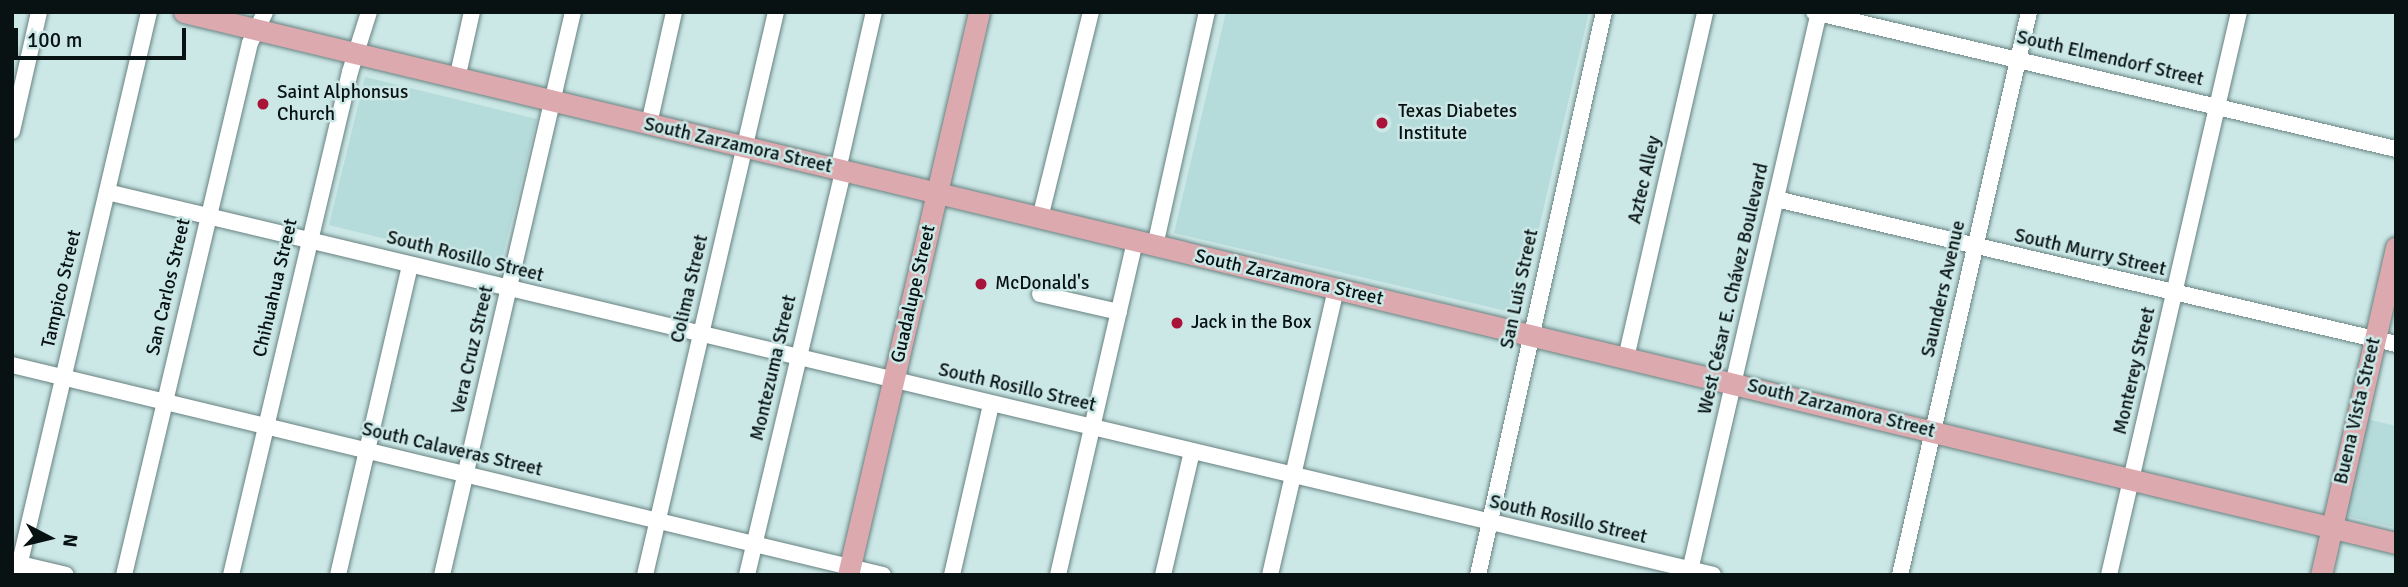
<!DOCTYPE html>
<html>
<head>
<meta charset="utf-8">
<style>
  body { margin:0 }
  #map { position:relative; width:2408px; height:587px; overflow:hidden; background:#cbe8e7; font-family:Signika,sans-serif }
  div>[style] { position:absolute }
  .built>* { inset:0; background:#b5dbda }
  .roads { filter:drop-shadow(0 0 2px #688281) drop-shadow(0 0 2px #688281) }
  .minor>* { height:16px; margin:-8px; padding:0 8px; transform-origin:8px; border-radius:8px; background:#fff }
  .major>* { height:21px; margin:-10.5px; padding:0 10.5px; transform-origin:10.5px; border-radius:10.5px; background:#dcaaae }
  .dots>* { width:19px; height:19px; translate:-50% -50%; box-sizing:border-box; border:4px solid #cbe8e7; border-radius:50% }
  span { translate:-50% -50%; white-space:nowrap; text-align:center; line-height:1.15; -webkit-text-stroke:5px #cbe8e7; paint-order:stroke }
  .street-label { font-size:19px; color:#081212 }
  .poi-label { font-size:19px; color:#081212 }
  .left { translate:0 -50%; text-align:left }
  .frame { position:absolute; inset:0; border:14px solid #081212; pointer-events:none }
  .north { position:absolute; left:14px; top:503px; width:70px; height:70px; -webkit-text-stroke:5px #cbe8e7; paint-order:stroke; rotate:97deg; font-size:19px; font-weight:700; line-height:28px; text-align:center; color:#081212 }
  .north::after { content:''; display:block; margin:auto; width:24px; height:32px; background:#081212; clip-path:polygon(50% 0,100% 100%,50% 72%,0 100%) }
  .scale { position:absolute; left:14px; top:28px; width:172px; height:32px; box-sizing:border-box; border:4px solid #081212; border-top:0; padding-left:9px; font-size:21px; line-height:24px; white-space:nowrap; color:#081212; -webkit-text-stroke:5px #cbe8e7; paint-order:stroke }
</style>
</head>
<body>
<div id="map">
  <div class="built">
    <i style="clip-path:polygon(1226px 12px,1589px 12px,1519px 314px,1174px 233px)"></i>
    <i style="clip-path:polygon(365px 77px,537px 119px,500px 267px,329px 225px)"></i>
    <i style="clip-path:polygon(2366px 419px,2396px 426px,2396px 528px,2342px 515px)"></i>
  </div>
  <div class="roads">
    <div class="minor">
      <i style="left:1814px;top:12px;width:598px;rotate:13.25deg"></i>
      <i style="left:457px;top:79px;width:69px;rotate:-77.4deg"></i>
      <i style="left:649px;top:124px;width:115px;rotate:-77.4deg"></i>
      <i style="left:12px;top:131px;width:122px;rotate:-77.2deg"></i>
      <i style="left:838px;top:170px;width:162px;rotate:-77.2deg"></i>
      <i style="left:107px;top:192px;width:1651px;rotate:13.41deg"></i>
      <i style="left:1776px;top:199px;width:637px;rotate:13.16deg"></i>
      <i style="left:1040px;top:218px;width:212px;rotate:-76.1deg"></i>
      <i style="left:1155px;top:246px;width:240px;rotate:-77.5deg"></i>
      <i style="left:1040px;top:294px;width:81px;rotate:12.8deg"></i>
      <i style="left:1626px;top:358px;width:355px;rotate:-77.1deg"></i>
      <i style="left:12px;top:365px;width:896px;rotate:13.56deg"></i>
      <i style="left:20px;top:564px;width:47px;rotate:13.4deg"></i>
      <i style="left:17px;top:575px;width:578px;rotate:-76.8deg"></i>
      <i style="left:124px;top:575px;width:547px;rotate:-76.68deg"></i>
      <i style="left:250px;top:43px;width:34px;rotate:-64deg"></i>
      <i style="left:231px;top:575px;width:517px;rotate:-76.69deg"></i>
      <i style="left:350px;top:72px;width:63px;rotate:-72.4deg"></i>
      <i style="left:338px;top:575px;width:318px;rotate:-76.9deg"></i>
      <i style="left:442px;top:575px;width:578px;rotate:-76.9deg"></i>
      <i style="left:645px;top:575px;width:578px;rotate:-76.9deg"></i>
      <i style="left:747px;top:575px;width:415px;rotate:-76.6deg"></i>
      <i style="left:952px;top:575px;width:174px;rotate:-77.1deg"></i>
      <i style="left:1058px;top:575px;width:343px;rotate:-77deg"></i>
      <i style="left:1163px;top:575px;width:127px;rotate:-76.8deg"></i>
      <i style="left:1270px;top:575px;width:293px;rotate:-77deg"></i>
      <i style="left:1478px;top:575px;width:577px;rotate:-77.39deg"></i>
      <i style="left:1689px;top:575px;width:578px;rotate:-77deg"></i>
      <i style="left:1900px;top:575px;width:578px;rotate:-77.09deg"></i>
      <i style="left:2109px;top:575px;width:578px;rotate:-77deg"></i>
    </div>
    <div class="major">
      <i style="left:184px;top:12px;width:2275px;rotate:13.5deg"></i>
      <i style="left:848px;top:575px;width:578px;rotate:-76.9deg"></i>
      <i style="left:2321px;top:575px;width:336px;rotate:-77.1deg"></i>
    </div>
  </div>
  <div class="dots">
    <i style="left:263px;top:104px;background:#a91239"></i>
    <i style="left:1382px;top:123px;background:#a91239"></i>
    <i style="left:981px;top:284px;background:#a91239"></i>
    <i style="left:1177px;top:323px;background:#a91239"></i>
  </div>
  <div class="street-label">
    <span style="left:2110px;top:59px;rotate:13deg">South Elmendorf Street</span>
    <span style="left:738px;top:146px;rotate:13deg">South Zarzamora Street</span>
    <span style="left:1645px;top:180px;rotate:-77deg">Aztec Alley</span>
    <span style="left:2090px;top:253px;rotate:13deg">South Murry Street</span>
    <span style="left:465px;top:257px;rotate:14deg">South Rosillo Street</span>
    <span style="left:1289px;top:278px;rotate:13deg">South Zarzamora Street</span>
    <span style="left:169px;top:287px;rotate:-77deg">San Carlos Street</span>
    <span style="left:276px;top:288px;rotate:-77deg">Chihuahua Street</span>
    <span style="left:62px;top:289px;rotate:-77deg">Tampico Street</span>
    <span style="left:690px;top:289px;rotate:-77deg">Colima Street</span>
    <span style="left:1520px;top:289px;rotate:-78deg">San Luis Street</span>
    <span style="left:1734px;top:289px;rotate:-77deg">West César E. Chávez Boulevard</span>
    <span style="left:1944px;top:289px;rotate:-77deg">Saunders Avenue</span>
    <span style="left:914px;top:294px;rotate:-77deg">Guadalupe Street</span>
    <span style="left:473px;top:350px;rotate:-77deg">Vera Cruz Street</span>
    <span style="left:774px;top:368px;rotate:-77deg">Montezuma Street</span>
    <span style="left:2135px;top:371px;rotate:-77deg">Monterey Street</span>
    <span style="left:1017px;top:388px;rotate:13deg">South Rosillo Street</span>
    <span style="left:1841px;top:409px;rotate:14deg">South Zarzamora Street</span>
    <span style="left:2358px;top:411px;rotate:-77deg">Buena Vista Street</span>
    <span style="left:452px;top:450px;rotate:13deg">South Calaveras Street</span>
    <span style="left:1568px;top:520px;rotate:13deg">South Rosillo Street</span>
  </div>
  <div class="poi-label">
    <span class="left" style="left:277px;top:104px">Saint Alphonsus<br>Church</span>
    <span class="left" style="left:1398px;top:123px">Texas Diabetes<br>Institute</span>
    <span class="left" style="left:995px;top:284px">McDonald's</span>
    <span class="left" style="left:1191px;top:323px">Jack in the Box</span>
  </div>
  <div class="frame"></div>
  <div class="north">N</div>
  <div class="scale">100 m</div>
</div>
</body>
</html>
